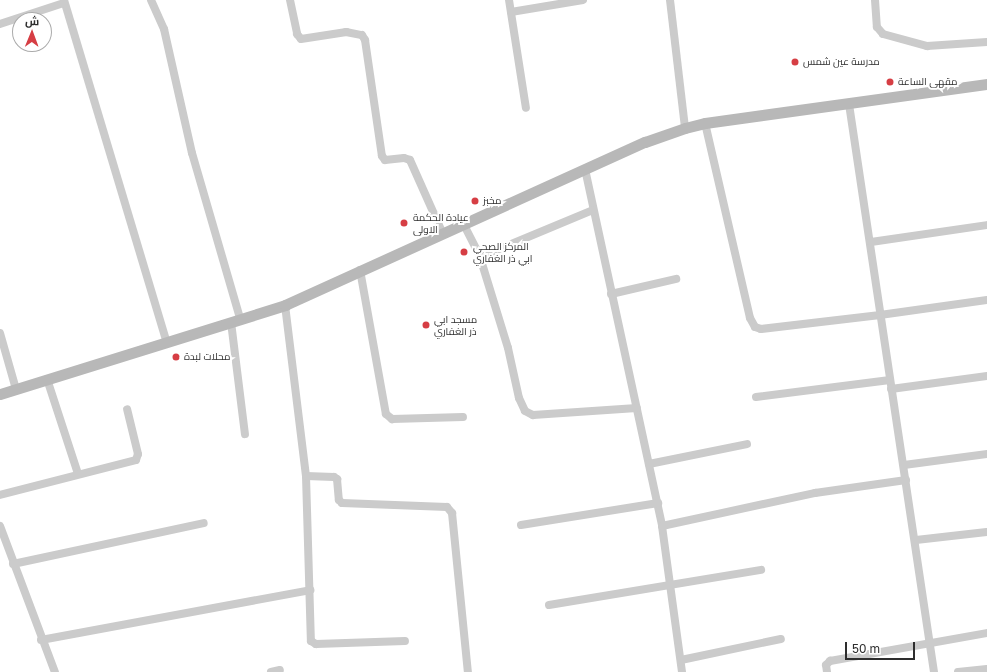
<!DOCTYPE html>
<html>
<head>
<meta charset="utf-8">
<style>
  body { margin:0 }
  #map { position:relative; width:987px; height:672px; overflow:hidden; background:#fff; font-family:"Golos Text",Cairo,sans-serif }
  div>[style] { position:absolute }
  .street>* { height:8px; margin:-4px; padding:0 4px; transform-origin:4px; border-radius:4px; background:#cbcbcb }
  .secondary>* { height:11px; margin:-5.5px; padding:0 5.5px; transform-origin:5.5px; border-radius:5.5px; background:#b8b8b8 }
  .dots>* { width:11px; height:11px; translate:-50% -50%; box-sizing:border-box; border:2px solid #fff; border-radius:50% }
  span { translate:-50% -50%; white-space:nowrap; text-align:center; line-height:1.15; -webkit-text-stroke:4px #fff; paint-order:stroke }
  .poi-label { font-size:10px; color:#2e2e2e }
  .left { translate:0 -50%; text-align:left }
  .north { position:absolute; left:12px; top:12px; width:40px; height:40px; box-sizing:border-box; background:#fff; border:1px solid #ababab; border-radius:50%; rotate:1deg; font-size:11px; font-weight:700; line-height:16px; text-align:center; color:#2e2e2e }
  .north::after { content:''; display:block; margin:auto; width:14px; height:18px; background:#d63e44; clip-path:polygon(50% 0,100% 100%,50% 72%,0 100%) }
  .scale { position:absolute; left:845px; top:642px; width:70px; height:18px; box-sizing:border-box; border:2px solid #2e2e2e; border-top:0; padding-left:5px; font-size:12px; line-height:14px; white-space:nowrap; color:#2e2e2e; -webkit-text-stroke:3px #fff; paint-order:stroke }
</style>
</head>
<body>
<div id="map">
  <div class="street">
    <i style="left:64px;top:0;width:358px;rotate:73.3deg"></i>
    <i style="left:151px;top:0;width:32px;rotate:66deg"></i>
    <i style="left:164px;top:29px;width:127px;rotate:77.3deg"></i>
    <i style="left:192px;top:153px;width:172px;rotate:73.8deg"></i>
    <i style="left:290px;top:0;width:35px;rotate:78deg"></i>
    <i style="left:297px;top:34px;width:6px;rotate:51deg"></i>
    <i style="left:301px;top:39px;width:46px;rotate:-8.8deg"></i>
    <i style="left:346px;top:32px;width:16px;rotate:11deg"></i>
    <i style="left:362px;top:35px;width:6px;rotate:59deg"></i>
    <i style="left:365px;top:40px;width:117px;rotate:81.7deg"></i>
    <i style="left:382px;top:156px;width:5px;rotate:53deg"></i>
    <i style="left:385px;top:160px;width:19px;rotate:-6deg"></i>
    <i style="left:404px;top:158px;width:6px;rotate:18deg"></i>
    <i style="left:410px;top:160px;width:79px;rotate:66deg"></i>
    <i style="left:509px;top:0;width:109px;rotate:81.1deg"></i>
    <i style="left:670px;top:0;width:129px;rotate:83.3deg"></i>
    <i style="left:875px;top:0;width:27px;rotate:86deg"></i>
    <i style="left:877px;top:27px;width:9px;rotate:49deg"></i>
    <i style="left:883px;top:34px;width:46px;rotate:15.3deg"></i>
    <i style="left:927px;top:46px;width:60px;rotate:-3.8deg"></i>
    <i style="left:511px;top:12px;width:73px;rotate:-9.5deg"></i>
    <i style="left:0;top:24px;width:67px;rotate:-18.2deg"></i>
    <i style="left:849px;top:104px;width:574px;rotate:81.49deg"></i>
    <i style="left:705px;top:123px;width:200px;rotate:77deg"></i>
    <i style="left:750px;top:318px;width:10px;rotate:61deg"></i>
    <i style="left:755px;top:327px;width:6px;rotate:18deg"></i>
    <i style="left:761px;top:329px;width:120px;rotate:-6.7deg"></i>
    <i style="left:880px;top:315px;width:108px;rotate:-8deg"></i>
    <i style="left:585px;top:169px;width:365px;rotate:77.8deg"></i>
    <i style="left:662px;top:526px;width:147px;rotate:82.2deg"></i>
    <i style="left:463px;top:223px;width:38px;rotate:63deg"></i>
    <i style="left:480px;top:257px;width:95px;rotate:72.9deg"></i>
    <i style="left:508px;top:348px;width:51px;rotate:77.6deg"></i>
    <i style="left:519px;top:398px;width:14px;rotate:65deg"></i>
    <i style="left:525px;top:411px;width:9px;rotate:27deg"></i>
    <i style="left:533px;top:415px;width:104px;rotate:-3.9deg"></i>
    <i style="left:871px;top:242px;width:117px;rotate:-8.3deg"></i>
    <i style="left:480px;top:257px;width:122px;rotate:-22.6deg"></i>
    <i style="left:360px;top:270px;width:146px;rotate:79.8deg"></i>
    <i style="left:386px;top:414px;width:8px;rotate:40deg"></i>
    <i style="left:392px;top:419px;width:71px;rotate:-1.6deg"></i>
    <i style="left:611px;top:294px;width:67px;rotate:-13deg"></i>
    <i style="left:285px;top:305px;width:172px;rotate:83deg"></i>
    <i style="left:306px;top:476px;width:165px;rotate:88.3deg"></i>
    <i style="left:311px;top:641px;width:6px;rotate:31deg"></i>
    <i style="left:316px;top:644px;width:89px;rotate:-1.9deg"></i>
    <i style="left:231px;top:322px;width:113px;rotate:82.9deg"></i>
    <i style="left:0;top:333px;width:58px;rotate:74.1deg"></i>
    <i style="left:47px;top:379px;width:100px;rotate:71.9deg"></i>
    <i style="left:891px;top:389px;width:97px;rotate:-7.7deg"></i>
    <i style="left:756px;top:397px;width:135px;rotate:-7.2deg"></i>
    <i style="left:649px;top:464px;width:100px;rotate:-11.5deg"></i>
    <i style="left:904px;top:465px;width:84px;rotate:-7.5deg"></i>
    <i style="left:306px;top:476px;width:28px;rotate:2deg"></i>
    <i style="left:334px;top:477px;width:4px;rotate:34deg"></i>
    <i style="left:337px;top:479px;width:21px;rotate:85deg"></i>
    <i style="left:339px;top:500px;width:4px;rotate:45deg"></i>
    <i style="left:342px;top:503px;width:105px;rotate:2.2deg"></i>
    <i style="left:447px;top:507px;width:8px;rotate:50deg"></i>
    <i style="left:452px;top:513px;width:160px;rotate:84.3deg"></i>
    <i style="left:0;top:495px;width:140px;rotate:-14.4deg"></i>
    <i style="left:136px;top:460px;width:6px;rotate:-72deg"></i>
    <i style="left:138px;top:454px;width:46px;rotate:-103.7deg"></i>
    <i style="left:521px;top:525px;width:139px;rotate:-9.1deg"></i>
    <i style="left:0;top:526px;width:156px;rotate:69.4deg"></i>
    <i style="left:662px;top:526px;width:157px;rotate:-12.2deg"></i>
    <i style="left:815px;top:493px;width:92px;rotate:-8.1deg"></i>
    <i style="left:916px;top:540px;width:71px;rotate:-6.4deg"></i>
    <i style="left:13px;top:564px;width:195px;rotate:-12.1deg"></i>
    <i style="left:549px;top:605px;width:215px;rotate:-9.4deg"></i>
    <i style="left:41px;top:640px;width:274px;rotate:-10.5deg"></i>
    <i style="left:681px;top:660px;width:102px;rotate:-11.9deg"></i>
    <i style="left:271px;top:672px;width:9px;rotate:-13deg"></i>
    <i style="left:827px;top:672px;width:7px;rotate:-98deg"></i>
    <i style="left:826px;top:665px;width:6px;rotate:-45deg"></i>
    <i style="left:830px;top:661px;width:159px;rotate:-10.1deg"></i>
    <i style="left:958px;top:672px;width:29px;rotate:-6deg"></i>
  </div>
  <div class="secondary">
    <i style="left:0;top:394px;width:299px;rotate:-17.3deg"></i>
    <i style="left:285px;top:305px;width:395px;rotate:-24.4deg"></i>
    <i style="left:645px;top:142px;width:42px;rotate:-19.3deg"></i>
    <i style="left:685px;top:128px;width:21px;rotate:-14deg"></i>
    <i style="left:705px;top:123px;width:285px;rotate:-7.9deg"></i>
  </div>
  <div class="dots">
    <i style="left:795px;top:62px;background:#d63e44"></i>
    <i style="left:890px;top:82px;background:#d63e44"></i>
    <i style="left:475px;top:201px;background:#d63e44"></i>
    <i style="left:404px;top:223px;background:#d63e44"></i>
    <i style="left:464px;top:252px;background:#d63e44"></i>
    <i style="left:426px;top:325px;background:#d63e44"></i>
    <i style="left:176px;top:357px;background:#d63e44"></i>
  </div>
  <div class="poi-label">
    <span class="left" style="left:803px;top:62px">مدرسة عين شمس</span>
    <span class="left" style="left:898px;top:82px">مقهى الساعة</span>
    <span class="left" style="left:483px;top:201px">مخبز</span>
    <span class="left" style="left:413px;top:223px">عيادة الحكمة<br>الاولى</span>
    <span class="left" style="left:473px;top:252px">المركز الصحي<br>ابي ذر الغفاري</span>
    <span class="left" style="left:434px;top:325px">مسجد ابي<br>ذر الغفاري</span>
    <span class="left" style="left:184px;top:357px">محلات لبدة</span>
  </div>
  <div class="north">ش</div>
  <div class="scale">50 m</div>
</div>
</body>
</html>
